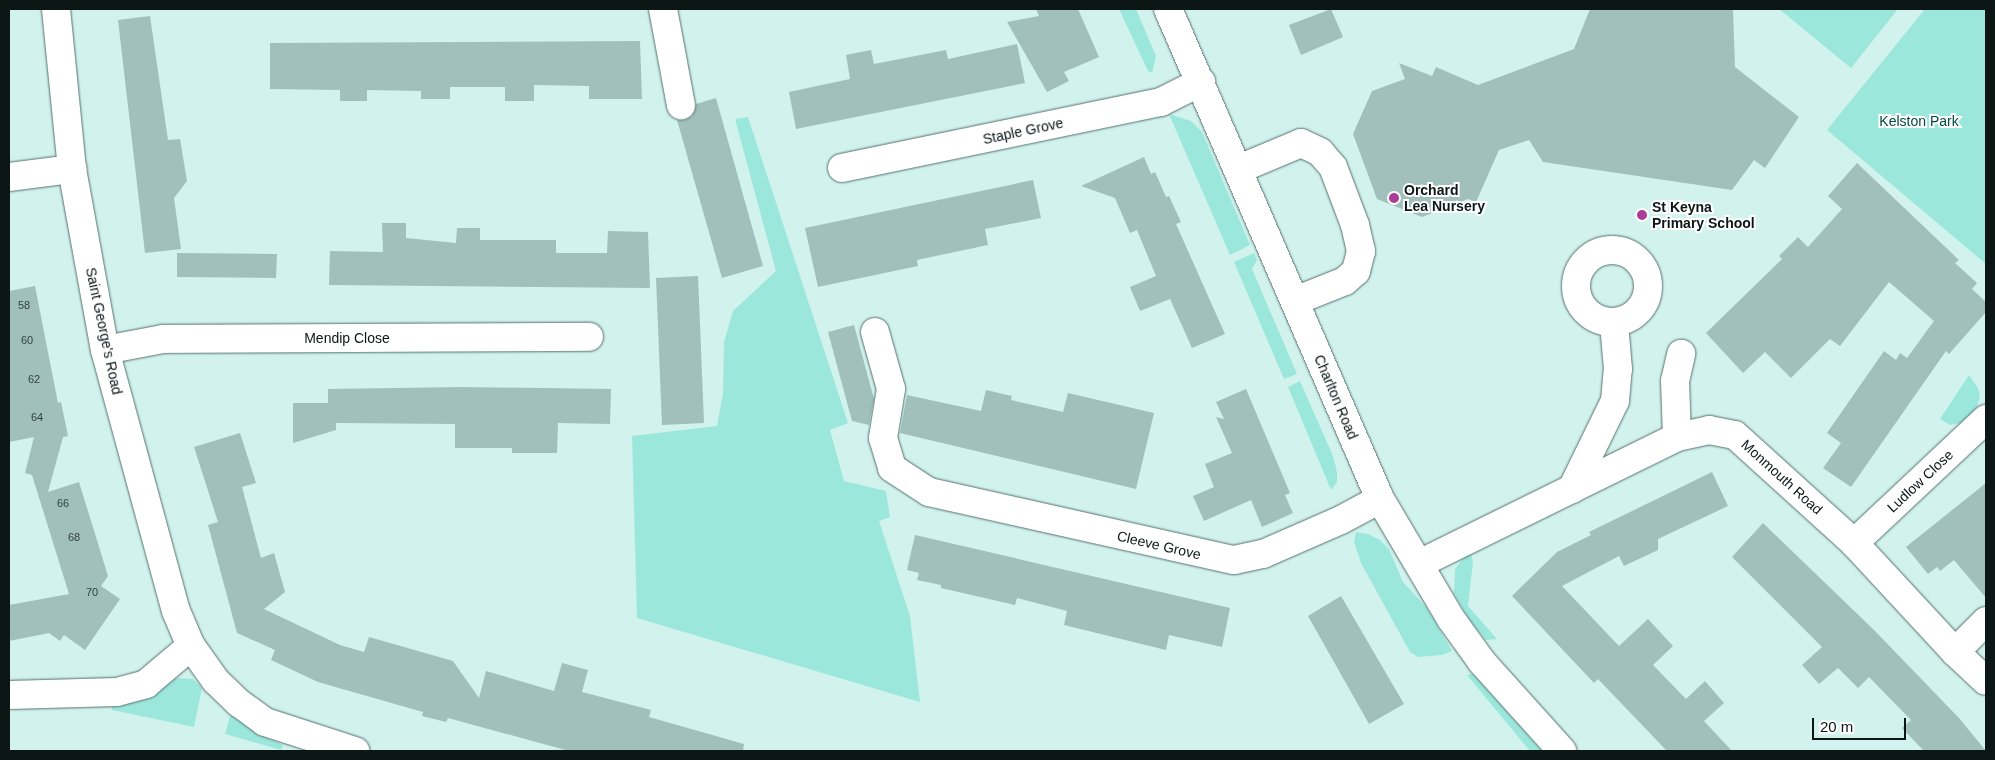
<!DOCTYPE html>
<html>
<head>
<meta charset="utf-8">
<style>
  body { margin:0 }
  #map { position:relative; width:1995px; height:760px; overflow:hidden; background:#d2f2ed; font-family:Helvetica,sans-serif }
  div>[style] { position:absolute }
  .green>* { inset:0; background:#9ce7dc }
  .building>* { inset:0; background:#a1c0bb }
  .roads { filter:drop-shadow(0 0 1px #55716d) drop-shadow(0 0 1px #55716d) }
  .minor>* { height:28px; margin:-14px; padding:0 14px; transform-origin:14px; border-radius:14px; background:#fff }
  .minor>.ring { margin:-14px; padding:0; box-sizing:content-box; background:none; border:28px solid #fff; border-radius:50% }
  .dots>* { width:14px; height:14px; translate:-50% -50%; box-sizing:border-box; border:2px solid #fff; border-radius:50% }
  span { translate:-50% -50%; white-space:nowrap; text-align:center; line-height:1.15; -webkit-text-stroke:4px #fff; paint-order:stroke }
  .number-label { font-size:11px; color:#30403e }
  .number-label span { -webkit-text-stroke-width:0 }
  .park-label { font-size:14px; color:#004943 }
  .street-label { font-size:14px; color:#0b1615 }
  .poi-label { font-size:14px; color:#0b1615; font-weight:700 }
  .left { translate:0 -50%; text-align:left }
  .frame { position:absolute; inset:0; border:10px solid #0b1615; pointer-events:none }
  .scale { position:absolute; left:1812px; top:718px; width:94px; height:22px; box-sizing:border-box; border:2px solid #0b1615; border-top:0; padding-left:6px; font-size:15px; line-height:18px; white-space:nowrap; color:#0b1615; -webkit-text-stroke:4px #fff; paint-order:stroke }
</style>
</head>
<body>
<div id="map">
  <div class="green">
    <i style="clip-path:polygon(1119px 9px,1136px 9px,1156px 56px,1152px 73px,1148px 71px)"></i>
    <i style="clip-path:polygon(1779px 9px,1898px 9px,1851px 68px)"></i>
    <i style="clip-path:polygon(1925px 9px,1986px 9px,1986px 264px,1827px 130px)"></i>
    <i style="clip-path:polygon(1169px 114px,1191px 121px,1202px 132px,1250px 245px,1230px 255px)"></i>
    <i style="clip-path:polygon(748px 117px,848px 423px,830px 430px,844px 481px,886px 491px,890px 517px,879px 521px,910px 616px,920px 702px,637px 618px,632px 436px,717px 426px,723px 393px,724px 342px,733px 311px,776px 271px,735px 119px)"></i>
    <i style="clip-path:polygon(1254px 253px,1257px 260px,1252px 269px,1297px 374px,1284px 379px,1234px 262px)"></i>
    <i style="clip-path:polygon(1969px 375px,1978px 388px,1980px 395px,1976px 412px,1961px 423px,1950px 425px,1940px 419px)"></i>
    <i style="clip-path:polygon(1300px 381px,1333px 456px,1337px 472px,1337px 482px,1331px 490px,1288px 387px)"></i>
    <i style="clip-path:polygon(1356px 532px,1368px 534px,1380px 540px,1389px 549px,1403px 582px,1427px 608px,1452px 651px,1442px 655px,1418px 657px,1410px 652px,1361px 563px,1354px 542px)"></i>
    <i style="clip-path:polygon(1471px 554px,1473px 562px,1468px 606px,1497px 639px,1486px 640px,1469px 620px,1454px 593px,1455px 569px,1464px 557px)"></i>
    <i style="clip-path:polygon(1473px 674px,1542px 751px,1530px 751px,1467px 675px)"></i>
    <i style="clip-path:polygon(174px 678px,193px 679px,202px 688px,194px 727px,112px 710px,112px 703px)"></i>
    <i style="clip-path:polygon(231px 713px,262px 735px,283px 745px,281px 750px,225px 734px)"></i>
  </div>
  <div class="building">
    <i style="clip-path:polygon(1036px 9px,1078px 9px,1099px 57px,1064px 72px,1069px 81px,1047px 92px,1007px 22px,1039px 16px)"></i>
    <i style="clip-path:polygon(1331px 9px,1343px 37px,1301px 55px,1289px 25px)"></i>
    <i style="clip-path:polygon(1590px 9px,1733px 9px,1735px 67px,1799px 117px,1765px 168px,1754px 160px,1732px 190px,1543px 162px,1529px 140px,1499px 150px,1476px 202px,1468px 199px,1422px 217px,1377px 199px,1353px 134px,1372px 91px,1405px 79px,1399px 63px,1432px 76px,1436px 67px,1478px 85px,1574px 49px)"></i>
    <i style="clip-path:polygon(150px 16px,168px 140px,180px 139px,187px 181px,174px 198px,181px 249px,145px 253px,118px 20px)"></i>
    <i style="clip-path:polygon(640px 41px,642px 99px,589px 99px,589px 86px,534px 85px,534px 101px,505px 101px,505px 87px,450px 87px,450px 99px,421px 99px,421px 91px,367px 90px,367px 101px,340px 101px,340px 90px,270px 89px,270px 43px)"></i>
    <i style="clip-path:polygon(1017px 44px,1025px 83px,796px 129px,789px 92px,850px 79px,846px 55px,871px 50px,874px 64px,946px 50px,948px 59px)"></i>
    <i style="clip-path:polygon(716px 98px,763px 266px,722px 278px,677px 120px,684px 120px,692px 116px,696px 104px)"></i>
    <i style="clip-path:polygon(1144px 157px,1151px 174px,1155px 172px,1166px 197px,1169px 196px,1181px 222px,1176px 224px,1225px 334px,1192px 348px,1170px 299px,1140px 311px,1130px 287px,1156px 276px,1137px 230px,1130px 233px,1115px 198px,1081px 186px)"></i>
    <i style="clip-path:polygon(1857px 163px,1959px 260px,1955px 263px,1977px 283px,1972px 289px,1986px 302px,1986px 312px,1949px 354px,1946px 351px,1851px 487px,1823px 468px,1841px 443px,1827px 433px,1884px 351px,1896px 360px,1900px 353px,1907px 358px,1934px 321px,1889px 282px,1840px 346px,1830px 339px,1791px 378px,1765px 352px,1743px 373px,1706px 333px,1782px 259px,1779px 256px,1798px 237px,1808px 247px,1842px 209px,1828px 196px)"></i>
    <i style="clip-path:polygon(1033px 180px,1041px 218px,985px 229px,988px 245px,917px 260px,918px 266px,818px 287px,805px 228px)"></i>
    <i style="clip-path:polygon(382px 223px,406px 223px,406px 238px,456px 243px,457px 228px,480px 228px,480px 240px,556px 240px,556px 253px,607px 253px,608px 231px,648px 232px,650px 288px,329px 285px,330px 251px,383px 252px)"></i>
    <i style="clip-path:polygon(177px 253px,277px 254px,276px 278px,177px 277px)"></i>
    <i style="clip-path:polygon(698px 276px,704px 423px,662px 425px,656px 278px)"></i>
    <i style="clip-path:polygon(35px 286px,58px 403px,61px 402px,68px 436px,63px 437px,48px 492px,79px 482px,108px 576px,101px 586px,120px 599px,85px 650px,64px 635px,60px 641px,49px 633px,9px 641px,9px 605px,69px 594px,32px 475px,25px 473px,34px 437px,9px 442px,9px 291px)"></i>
    <i style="clip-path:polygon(854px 325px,874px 399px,869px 425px,852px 421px,828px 332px)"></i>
    <i style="clip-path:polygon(462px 387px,611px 389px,610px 424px,558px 423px,557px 453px,512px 453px,512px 448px,455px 448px,455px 424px,336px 423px,336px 430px,293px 443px,293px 403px,328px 403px,328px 389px)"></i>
    <i style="clip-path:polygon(1246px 389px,1290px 493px,1285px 495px,1293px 513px,1262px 527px,1251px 500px,1204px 521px,1193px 496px,1214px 487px,1205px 464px,1232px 453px,1216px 417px,1224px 419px,1216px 402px)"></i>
    <i style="clip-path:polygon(986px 390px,1012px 396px,1011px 400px,1063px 412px,1068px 393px,1154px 413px,1136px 489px,900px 433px,907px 395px,981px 411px)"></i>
    <i style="clip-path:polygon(240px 433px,256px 483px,242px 487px,261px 558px,274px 553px,285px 592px,264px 609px,340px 645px,364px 652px,369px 637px,453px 661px,479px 698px,486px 671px,554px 691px,562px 663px,588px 670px,582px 692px,651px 710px,649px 717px,744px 744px,743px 751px,569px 751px,448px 718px,446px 722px,422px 716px,423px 712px,318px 682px,271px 660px,275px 650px,237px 633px,208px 525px,218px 522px,194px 447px)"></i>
    <i style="clip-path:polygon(1712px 472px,1728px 506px,1658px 539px,1658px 550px,1624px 566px,1619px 556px,1562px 586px,1619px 646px,1648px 619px,1673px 646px,1653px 665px,1686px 699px,1705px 681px,1724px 703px,1704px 721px,1732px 751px,1667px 751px,1598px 679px,1594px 683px,1512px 596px,1557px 552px,1591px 535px,1589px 532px)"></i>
    <i style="clip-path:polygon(1986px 483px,1986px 598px,1954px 560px,1940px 571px,1937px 567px,1928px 574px,1906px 547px)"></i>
    <i style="clip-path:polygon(1763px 523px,1874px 630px,1959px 718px,1986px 751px,1924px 751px,1902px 728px,1911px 720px,1869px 677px,1858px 688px,1838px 668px,1819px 684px,1802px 665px,1822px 647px,1732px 557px)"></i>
    <i style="clip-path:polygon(915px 535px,1230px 608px,1222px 647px,1169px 635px,1166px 650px,1064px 625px,1067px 611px,1017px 598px,1015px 605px,941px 588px,941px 585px,917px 580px,919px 573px,907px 570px)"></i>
    <i style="clip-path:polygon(1341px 596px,1404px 704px,1369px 724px,1308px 616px)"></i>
  </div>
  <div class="roads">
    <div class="minor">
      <i style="left:56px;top:9px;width:161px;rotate:84.3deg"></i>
      <i style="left:72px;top:169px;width:184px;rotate:79.7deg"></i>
      <i style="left:105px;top:350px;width:270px;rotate:74.8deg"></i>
      <i style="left:176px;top:611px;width:38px;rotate:67deg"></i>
      <i style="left:191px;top:646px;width:43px;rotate:54.5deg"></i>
      <i style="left:216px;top:681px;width:32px;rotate:44deg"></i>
      <i style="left:239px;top:703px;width:32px;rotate:36deg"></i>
      <i style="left:265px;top:722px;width:95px;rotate:17.9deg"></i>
      <i style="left:663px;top:9px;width:98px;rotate:79.4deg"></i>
      <i style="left:1168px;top:9px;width:534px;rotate:66.6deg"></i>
      <i style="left:1380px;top:499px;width:139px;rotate:59.4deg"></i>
      <i style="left:1451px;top:619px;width:53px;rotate:54.2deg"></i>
      <i style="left:1482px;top:662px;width:120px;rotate:48deg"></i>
      <i style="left:842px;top:168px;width:326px;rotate:-11.7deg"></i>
      <i style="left:1161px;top:102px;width:45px;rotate:-26.6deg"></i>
      <i style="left:1239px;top:169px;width:67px;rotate:-22.8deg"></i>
      <i style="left:1301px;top:143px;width:21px;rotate:25deg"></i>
      <i style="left:1320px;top:152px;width:20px;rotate:49deg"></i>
      <i style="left:1333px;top:167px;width:62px;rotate:69.2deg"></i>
      <i style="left:1355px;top:225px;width:27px;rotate:77deg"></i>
      <i style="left:1361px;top:251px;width:21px;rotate:104deg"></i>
      <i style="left:1356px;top:271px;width:15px;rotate:138deg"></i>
      <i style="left:1345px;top:281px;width:54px;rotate:158.2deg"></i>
      <i style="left:9px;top:177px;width:64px;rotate:-7.2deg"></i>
      <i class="ring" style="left:1576px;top:250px;width:44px;height:44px"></i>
      <i style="left:875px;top:332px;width:59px;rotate:74.3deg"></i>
      <i style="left:891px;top:389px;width:50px;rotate:99.3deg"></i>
      <i style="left:883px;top:438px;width:31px;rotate:73deg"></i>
      <i style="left:892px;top:468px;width:44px;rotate:33deg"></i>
      <i style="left:929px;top:492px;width:312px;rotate:12.6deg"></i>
      <i style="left:1234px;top:560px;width:30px;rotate:-12deg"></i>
      <i style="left:1263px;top:554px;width:85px;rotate:-23.6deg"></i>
      <i style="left:1341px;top:520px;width:44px;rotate:-28.3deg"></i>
      <i style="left:105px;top:350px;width:59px;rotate:-10.7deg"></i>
      <i style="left:163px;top:339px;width:426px;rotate:-0.3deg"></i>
      <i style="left:1677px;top:437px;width:56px;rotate:-92deg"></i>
      <i style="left:1675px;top:381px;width:28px;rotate:-77deg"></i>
      <i style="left:1572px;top:489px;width:98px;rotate:-64deg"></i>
      <i style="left:1615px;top:401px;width:32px;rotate:-85deg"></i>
      <i style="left:1618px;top:369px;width:46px;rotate:-95deg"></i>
      <i style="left:1854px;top:543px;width:181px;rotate:-43.2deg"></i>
      <i style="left:1419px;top:564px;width:288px;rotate:-26.2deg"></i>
      <i style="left:1677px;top:437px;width:33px;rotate:-12deg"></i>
      <i style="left:1709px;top:430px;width:26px;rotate:11deg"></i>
      <i style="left:1735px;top:435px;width:161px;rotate:42.2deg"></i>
      <i style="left:1854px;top:543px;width:149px;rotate:47.2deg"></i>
      <i style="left:1955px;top:652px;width:42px;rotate:43.1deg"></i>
      <i style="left:1955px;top:652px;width:44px;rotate:-45deg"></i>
      <i style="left:9px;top:695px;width:108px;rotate:-1.6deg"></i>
      <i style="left:117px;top:692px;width:30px;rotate:-15deg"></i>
      <i style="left:146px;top:684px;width:59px;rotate:-40.2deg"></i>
    </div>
  </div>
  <div class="dots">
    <i style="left:1394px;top:198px;background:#ab3c99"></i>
    <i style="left:1642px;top:215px;background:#ab3c99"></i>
  </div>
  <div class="number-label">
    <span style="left:24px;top:305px">58</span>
    <span style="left:27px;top:340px">60</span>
    <span style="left:34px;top:379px">62</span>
    <span style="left:37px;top:417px">64</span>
    <span style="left:63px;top:503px">66</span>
    <span style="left:74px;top:537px">68</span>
    <span style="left:92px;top:592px">70</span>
  </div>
  <div class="park-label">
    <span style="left:1919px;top:121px">Kelston Park</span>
  </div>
  <div class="street-label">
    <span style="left:1023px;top:131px;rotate:-12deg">Staple Grove</span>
    <span style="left:104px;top:331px;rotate:78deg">Saint George's Road</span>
    <span style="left:347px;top:338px">Mendip Close</span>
    <span style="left:1336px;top:397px;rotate:67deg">Charlton Road</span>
    <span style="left:1782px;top:477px;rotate:42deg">Monmouth Road</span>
    <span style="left:1920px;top:481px;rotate:-43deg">Ludlow Close</span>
    <span style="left:1159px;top:545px;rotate:13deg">Cleeve Grove</span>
  </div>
  <div class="poi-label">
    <span class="left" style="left:1404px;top:198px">Orchard<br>Lea Nursery</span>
    <span class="left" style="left:1652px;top:215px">St Keyna<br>Primary School</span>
  </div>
  <div class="frame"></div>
  <div class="scale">20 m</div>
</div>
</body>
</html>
